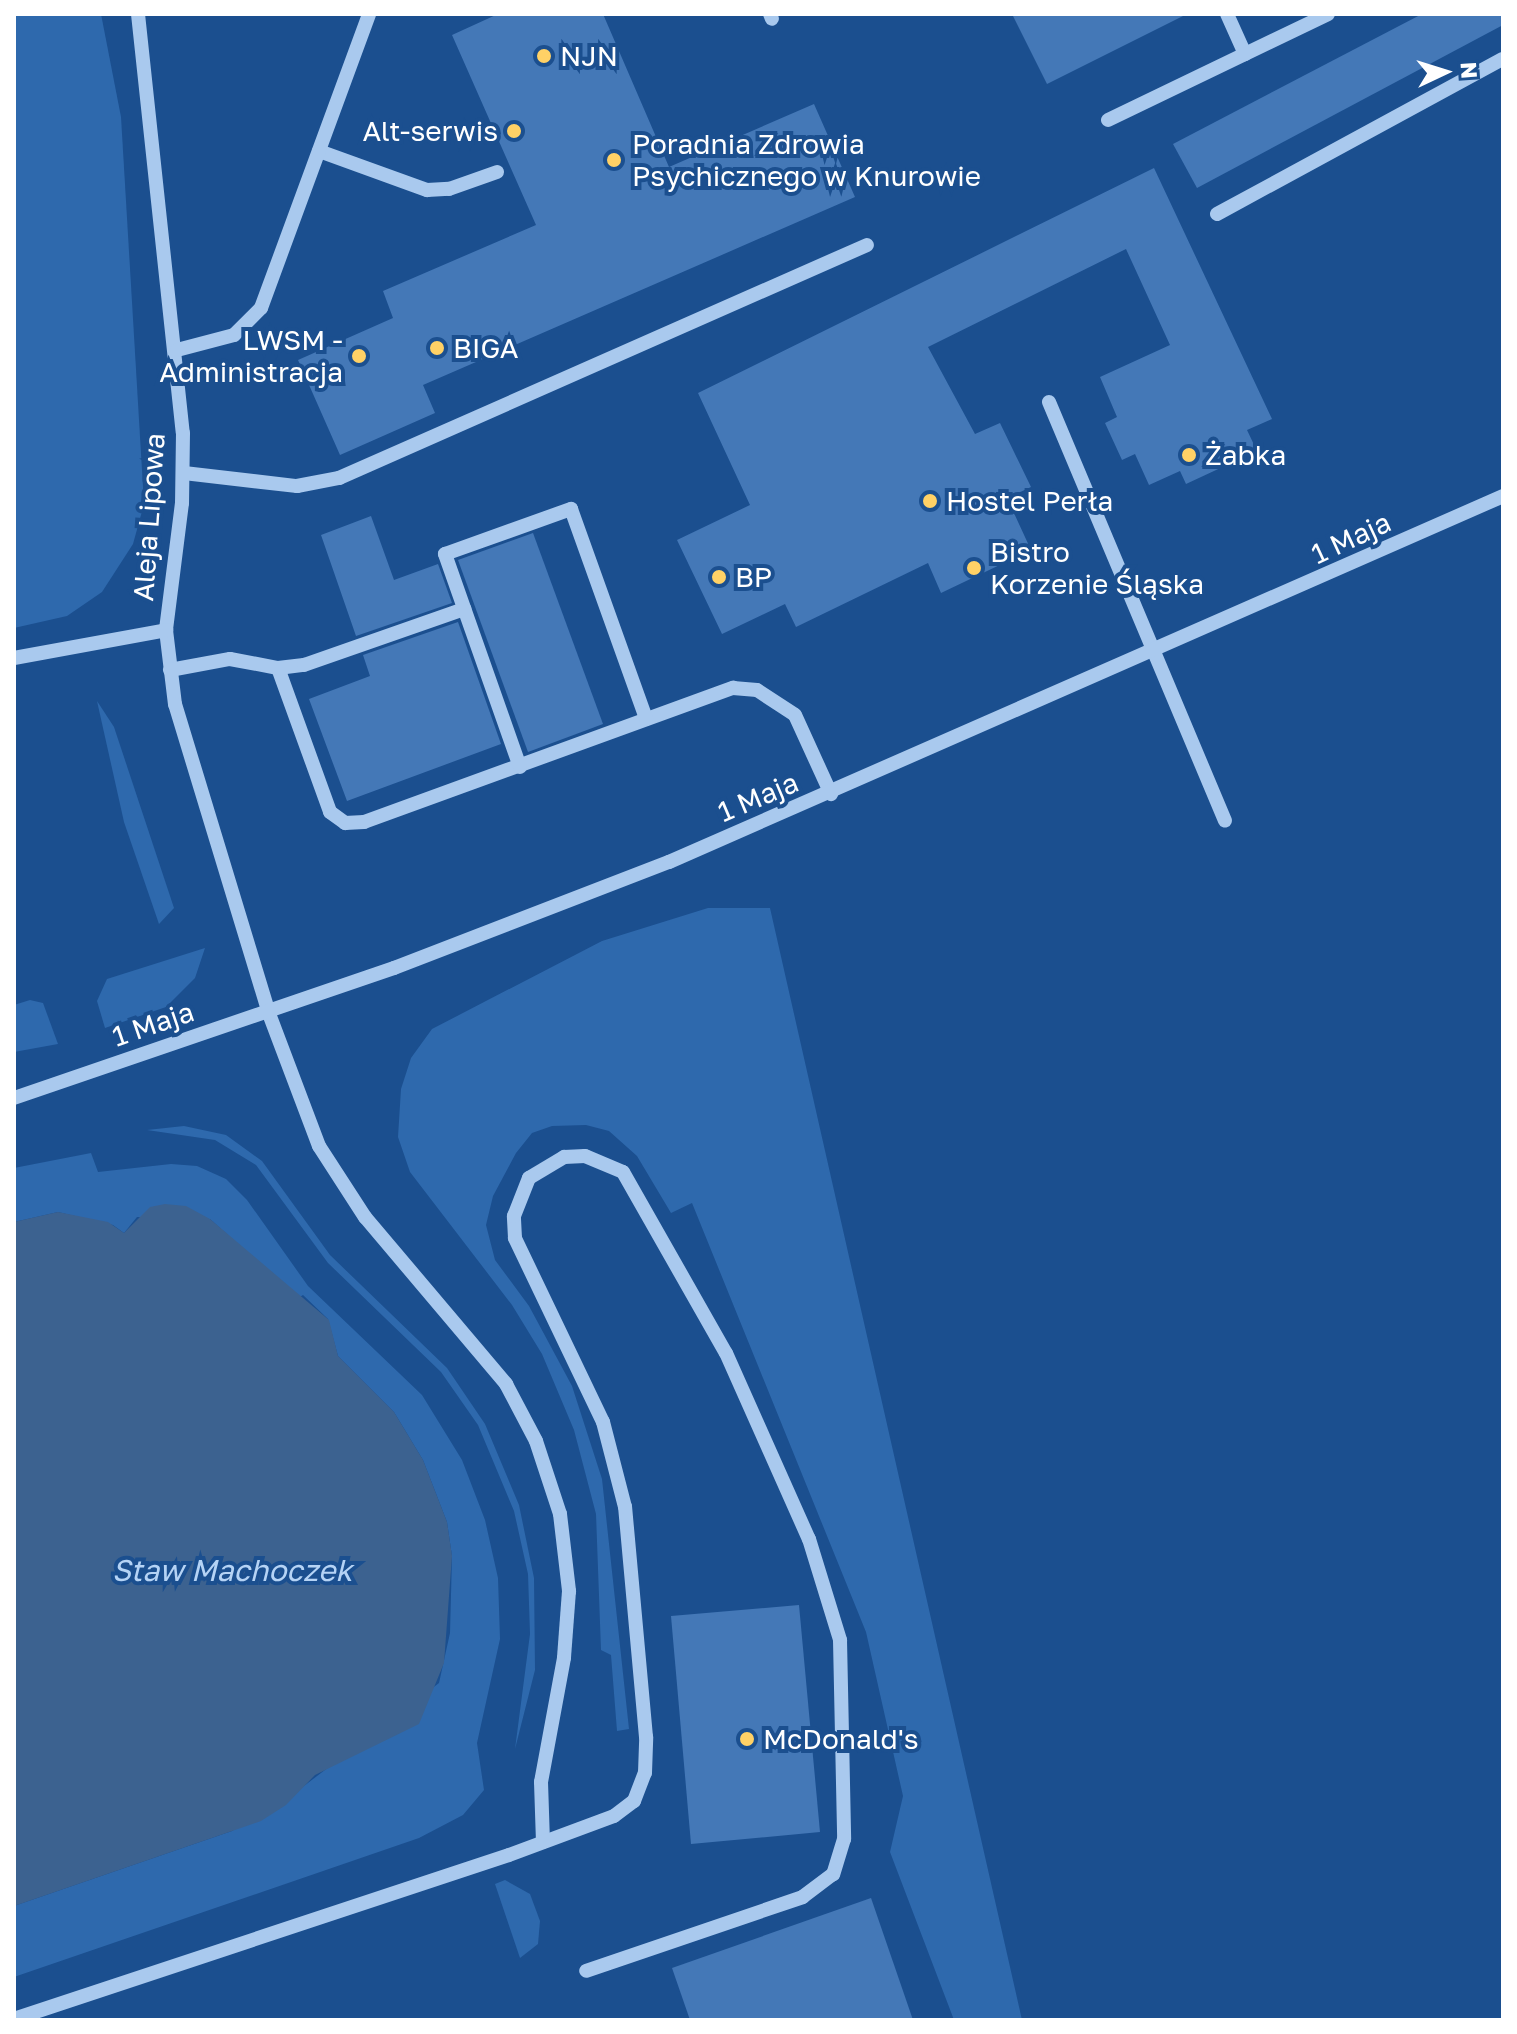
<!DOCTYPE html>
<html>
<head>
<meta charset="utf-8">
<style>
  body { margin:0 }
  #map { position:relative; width:1517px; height:2034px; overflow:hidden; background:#1b4f8f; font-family:"Golos Text",sans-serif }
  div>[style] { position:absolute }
  .green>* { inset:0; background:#2e69ad }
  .water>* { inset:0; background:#3c6290 }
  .building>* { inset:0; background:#4478b7 }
  .minor>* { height:14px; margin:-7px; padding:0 7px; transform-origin:7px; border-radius:7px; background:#a9c9ee }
  .dots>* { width:22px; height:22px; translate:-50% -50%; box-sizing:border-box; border:4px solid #1b4f8f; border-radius:50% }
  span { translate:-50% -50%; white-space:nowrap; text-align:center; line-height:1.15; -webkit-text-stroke:8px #1b4f8f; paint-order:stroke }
  .poi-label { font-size:28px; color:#fff }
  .left { translate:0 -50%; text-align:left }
  .right { translate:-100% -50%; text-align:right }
  .street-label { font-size:28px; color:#fff }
  .water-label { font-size:30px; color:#b5d3f5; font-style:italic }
  .frame { position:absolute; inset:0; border:16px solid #fff; pointer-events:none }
  .north { position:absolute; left:1405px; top:32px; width:80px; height:80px; -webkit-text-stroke:6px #1b4f8f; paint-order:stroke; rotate:86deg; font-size:22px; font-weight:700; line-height:32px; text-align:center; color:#fff }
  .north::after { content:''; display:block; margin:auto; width:28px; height:36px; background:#fff; clip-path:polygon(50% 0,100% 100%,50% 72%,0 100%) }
</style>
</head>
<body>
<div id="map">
  <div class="green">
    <i style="clip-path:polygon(14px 14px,101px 14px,121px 117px,144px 504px,133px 544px,102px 592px,67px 616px,14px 628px)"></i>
    <i style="clip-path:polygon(97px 701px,114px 727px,174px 908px,159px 924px,124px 822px)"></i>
    <i style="clip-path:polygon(708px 908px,770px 908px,1022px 2020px,954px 2020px,890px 1852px,903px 1796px,866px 1632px,692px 1203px,671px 1213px,637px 1156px,609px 1131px,586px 1125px,552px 1126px,532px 1133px,516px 1153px,493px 1196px,486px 1225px,495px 1260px,529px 1306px,572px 1386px,602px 1479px,629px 1729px,617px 1731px,611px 1655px,601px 1650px,596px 1514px,574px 1430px,542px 1354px,512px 1305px,410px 1172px,398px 1137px,401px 1089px,411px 1058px,432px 1029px,602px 941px)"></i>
    <i style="clip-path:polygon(205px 948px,195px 978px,166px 1007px,105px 1028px,97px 1001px,107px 979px)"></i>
    <i style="clip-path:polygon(30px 1000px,43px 1003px,58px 1044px,14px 1052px,14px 1005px)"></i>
    <i style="clip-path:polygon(184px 1126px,226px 1135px,262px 1161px,330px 1255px,447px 1368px,485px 1424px,519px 1505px,534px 1578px,535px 1670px,515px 1749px,530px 1634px,528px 1574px,514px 1511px,478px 1425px,441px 1372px,328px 1263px,256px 1165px,215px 1140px,147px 1130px)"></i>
    <i style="clip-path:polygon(91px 1153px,98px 1172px,171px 1164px,197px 1166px,226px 1179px,247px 1200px,308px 1286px,422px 1395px,462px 1460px,485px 1520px,498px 1578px,500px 1639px,477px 1743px,484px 1790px,463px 1815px,419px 1838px,14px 1977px,14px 1906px,232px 1831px,300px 1789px,439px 1683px,450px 1633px,452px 1556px,447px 1522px,423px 1460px,394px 1412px,338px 1356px,328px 1319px,303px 1295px,298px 1298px,210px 1219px,137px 1217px,124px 1233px,113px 1225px,58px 1212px,14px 1222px,14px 1168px)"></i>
    <i style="clip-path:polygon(505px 1880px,530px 1894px,540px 1921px,538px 1944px,520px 1958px,495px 1884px)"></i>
  </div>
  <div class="water">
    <i style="clip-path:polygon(165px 1204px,186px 1206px,210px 1219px,329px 1320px,338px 1356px,394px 1412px,423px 1460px,447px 1522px,452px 1556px,444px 1663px,419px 1724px,315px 1775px,286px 1805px,261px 1821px,14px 1906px,14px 1222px,58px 1212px,108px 1222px,124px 1233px,150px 1207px)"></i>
  </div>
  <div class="building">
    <i style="clip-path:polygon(498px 14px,603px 14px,669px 167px,814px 104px,855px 197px,423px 385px,435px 413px,340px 455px,298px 360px,393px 318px,383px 291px,536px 225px,452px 35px)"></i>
    <i style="clip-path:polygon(1012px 14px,1187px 14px,1047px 84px)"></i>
    <i style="clip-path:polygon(1422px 14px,1503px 14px,1503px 25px,1197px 188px,1173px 144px)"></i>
    <i style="clip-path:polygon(1154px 168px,1272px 419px,1247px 430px,1257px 451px,1186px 484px,1180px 471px,1149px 485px,1135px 454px,1122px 460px,1105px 423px,1117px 417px,1100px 377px,1170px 345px,1126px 249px,928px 347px,975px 434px,1000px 423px,1031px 487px,1007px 498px,1031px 550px,941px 593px,928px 563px,796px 627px,785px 604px,722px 634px,677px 540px,750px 505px,698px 393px)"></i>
    <i style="clip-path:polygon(371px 516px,394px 580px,438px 564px,452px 603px,356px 636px,321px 535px)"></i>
    <i style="clip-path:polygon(533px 533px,603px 724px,528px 752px,458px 560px)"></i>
    <i style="clip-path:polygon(458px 622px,501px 744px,347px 801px,309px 699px,370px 676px,363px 655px)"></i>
    <i style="clip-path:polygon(799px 1605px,820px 1832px,691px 1844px,671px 1616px)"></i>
    <i style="clip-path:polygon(871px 1898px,913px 2020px,690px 2020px,672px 1968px)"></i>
  </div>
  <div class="minor">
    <i style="left:138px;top:14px;width:421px;rotate:83.9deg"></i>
    <i style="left:183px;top:433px;width:70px;rotate:90.8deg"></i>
    <i style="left:182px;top:503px;width:128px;rotate:97.2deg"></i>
    <i style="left:166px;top:630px;width:75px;rotate:83.1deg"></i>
    <i style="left:175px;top:704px;width:321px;rotate:73.1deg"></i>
    <i style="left:268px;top:1011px;width:144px;rotate:69.3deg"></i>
    <i style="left:319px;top:1146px;width:85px;rotate:57.1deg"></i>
    <i style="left:365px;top:1217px;width:219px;rotate:49.8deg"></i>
    <i style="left:506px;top:1384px;width:64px;rotate:62.2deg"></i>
    <i style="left:536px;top:1441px;width:77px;rotate:71.8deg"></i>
    <i style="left:560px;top:1514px;width:78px;rotate:83.3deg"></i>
    <i style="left:569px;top:1591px;width:67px;rotate:94.3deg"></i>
    <i style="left:564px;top:1658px;width:126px;rotate:100.5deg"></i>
    <i style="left:541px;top:1782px;width:60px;rotate:88.1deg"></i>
    <i style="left:770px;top:14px;width:5px;rotate:68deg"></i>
    <i style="left:1227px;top:14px;width:44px;rotate:65.8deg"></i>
    <i style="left:1108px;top:120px;width:244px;rotate:-25.7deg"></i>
    <i style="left:319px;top:151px;width:115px;rotate:19.9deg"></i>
    <i style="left:427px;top:190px;width:22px;rotate:-3deg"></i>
    <i style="left:449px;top:189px;width:51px;rotate:-19.5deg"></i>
    <i style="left:1217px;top:214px;width:325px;rotate:-28.5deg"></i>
    <i style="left:177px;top:350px;width:59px;rotate:-14.7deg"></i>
    <i style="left:234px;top:335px;width:38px;rotate:-45deg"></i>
    <i style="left:261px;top:308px;width:313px;rotate:-69.8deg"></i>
    <i style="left:1049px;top:402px;width:454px;rotate:67.2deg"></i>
    <i style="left:184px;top:473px;width:114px;rotate:6.6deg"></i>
    <i style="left:297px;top:486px;width:43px;rotate:-10.8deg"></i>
    <i style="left:339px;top:478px;width:577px;rotate:-23.81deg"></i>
    <i style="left:14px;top:658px;width:155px;rotate:-10.4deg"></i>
    <i style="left:278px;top:668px;width:153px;rotate:70.1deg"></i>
    <i style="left:330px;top:812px;width:19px;rotate:36deg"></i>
    <i style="left:345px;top:823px;width:19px;rotate:-3deg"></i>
    <i style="left:364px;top:822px;width:393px;rotate:-20deg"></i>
    <i style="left:733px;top:688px;width:24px;rotate:5deg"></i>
    <i style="left:757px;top:690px;width:45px;rotate:33.3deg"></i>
    <i style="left:795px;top:715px;width:87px;rotate:65.5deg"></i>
    <i style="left:170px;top:670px;width:61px;rotate:-10.4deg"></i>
    <i style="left:230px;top:659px;width:49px;rotate:10.6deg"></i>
    <i style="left:278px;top:668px;width:26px;rotate:-7deg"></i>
    <i style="left:304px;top:665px;width:170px;rotate:-19.3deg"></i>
    <i style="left:520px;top:767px;width:226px;rotate:-109.4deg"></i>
    <i style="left:445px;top:554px;width:134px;rotate:-19.7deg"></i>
    <i style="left:571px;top:509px;width:223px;rotate:70.3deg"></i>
    <i style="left:14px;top:1098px;width:402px;rotate:-18.9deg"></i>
    <i style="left:394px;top:968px;width:295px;rotate:-21.1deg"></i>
    <i style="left:669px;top:862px;width:911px;rotate:-23.69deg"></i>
    <i style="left:14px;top:2019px;width:521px;rotate:-18.33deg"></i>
    <i style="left:509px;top:1855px;width:112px;rotate:-20.4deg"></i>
    <i style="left:614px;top:1816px;width:25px;rotate:-37deg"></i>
    <i style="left:634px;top:1801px;width:30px;rotate:-69deg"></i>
    <i style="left:645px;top:1773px;width:36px;rotate:-88deg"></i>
    <i style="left:646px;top:1737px;width:231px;rotate:-95.2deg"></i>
    <i style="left:625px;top:1507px;width:88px;rotate:-104.5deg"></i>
    <i style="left:603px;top:1422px;width:204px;rotate:-115.6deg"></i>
    <i style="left:515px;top:1238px;width:22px;rotate:-93deg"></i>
    <i style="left:514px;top:1216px;width:41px;rotate:-68.5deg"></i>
    <i style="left:529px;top:1178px;width:41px;rotate:-31deg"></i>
    <i style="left:564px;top:1157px;width:21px;rotate:-3deg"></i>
    <i style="left:585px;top:1156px;width:41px;rotate:22.8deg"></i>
    <i style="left:623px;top:1172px;width:208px;rotate:60.4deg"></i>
    <i style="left:726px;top:1353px;width:204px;rotate:66deg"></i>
    <i style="left:809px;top:1539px;width:106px;rotate:72.9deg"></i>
    <i style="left:840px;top:1640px;width:199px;rotate:88.8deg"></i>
    <i style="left:844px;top:1839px;width:37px;rotate:107deg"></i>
    <i style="left:833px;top:1874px;width:38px;rotate:143deg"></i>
    <i style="left:803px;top:1897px;width:229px;rotate:161.2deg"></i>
  </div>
  <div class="dots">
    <i style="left:544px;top:56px;background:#ffd166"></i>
    <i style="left:514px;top:131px;background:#ffd166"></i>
    <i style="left:614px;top:160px;background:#ffd166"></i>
    <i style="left:437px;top:348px;background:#ffd166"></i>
    <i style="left:359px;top:356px;background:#ffd166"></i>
    <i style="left:1189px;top:455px;background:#ffd166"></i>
    <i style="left:930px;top:501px;background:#ffd166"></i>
    <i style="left:974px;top:568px;background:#ffd166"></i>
    <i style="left:719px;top:577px;background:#ffd166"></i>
    <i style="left:747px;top:1739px;background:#ffd166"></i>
  </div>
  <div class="poi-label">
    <span class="left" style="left:560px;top:56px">NJN</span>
    <span class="right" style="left:498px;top:131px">Alt-serwis</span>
    <span class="left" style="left:632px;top:160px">Poradnia Zdrowia<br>Psychicznego w Knurowie</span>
    <span class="right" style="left:343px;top:356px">LWSM -<br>Administracja</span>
    <span class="left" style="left:453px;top:348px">BIGA</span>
    <span class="left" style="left:1205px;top:455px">Żabka</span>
    <span class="left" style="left:946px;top:501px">Hostel Perła</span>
    <span class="left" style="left:990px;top:568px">Bistro<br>Korzenie Śląska</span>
    <span class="left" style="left:735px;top:577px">BP</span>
    <span class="left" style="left:763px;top:1739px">McDonald's</span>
  </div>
  <div class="street-label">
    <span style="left:149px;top:517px;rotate:-86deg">Aleja Lipowa</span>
    <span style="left:1351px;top:538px;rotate:-25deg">1 Maja</span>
    <span style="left:758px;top:797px;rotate:-23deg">1 Maja</span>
    <span style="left:153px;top:1024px;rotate:-19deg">1 Maja</span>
  </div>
  <div class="water-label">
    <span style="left:232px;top:1570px">Staw Machoczek</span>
  </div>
  <div class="frame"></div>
  <div class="north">N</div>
</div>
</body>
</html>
